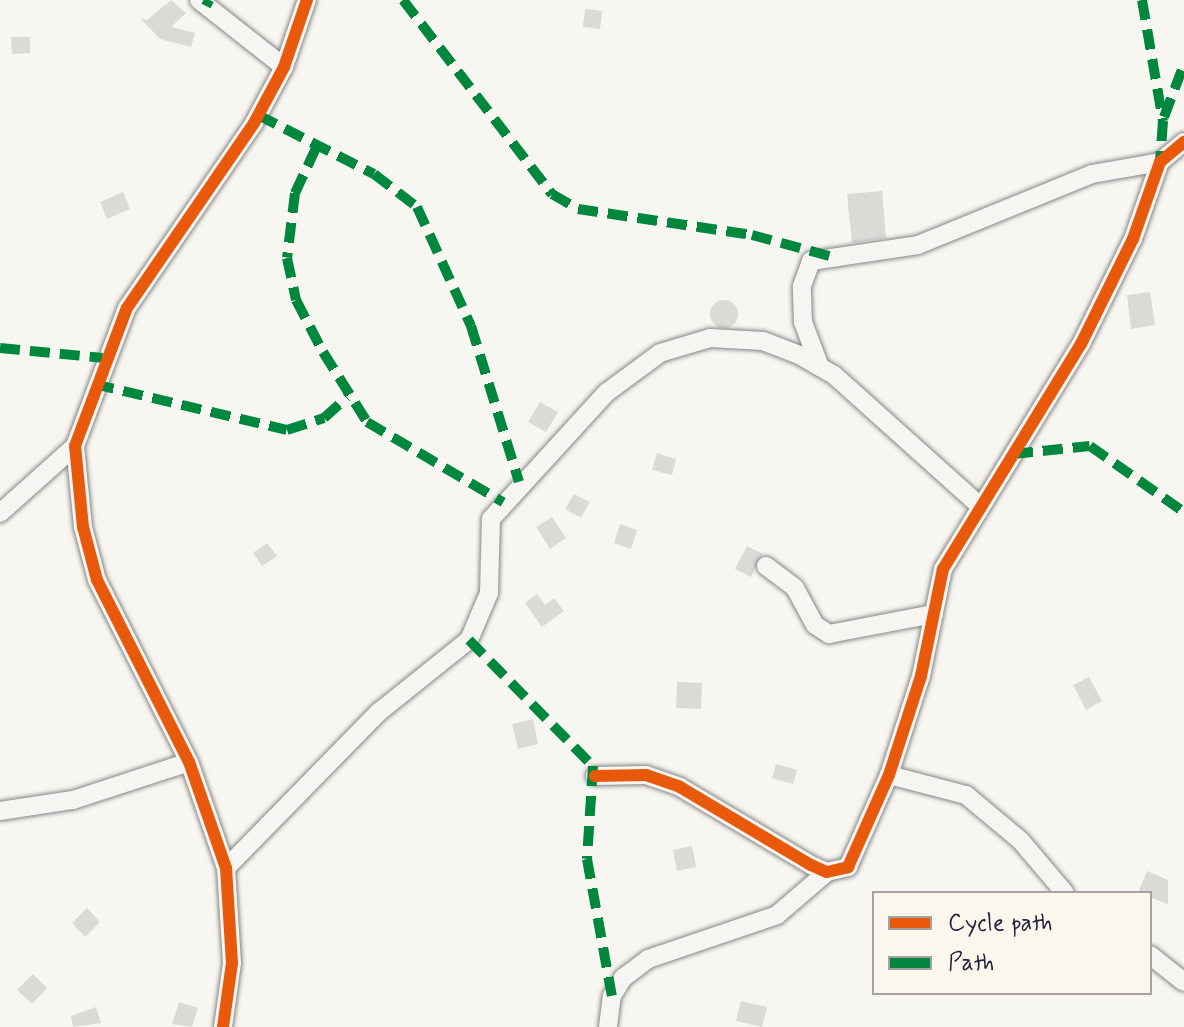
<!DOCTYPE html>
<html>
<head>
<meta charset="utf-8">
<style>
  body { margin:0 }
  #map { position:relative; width:1184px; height:1027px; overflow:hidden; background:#f8f6f0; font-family:Mynerve,sans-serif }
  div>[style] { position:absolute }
  .building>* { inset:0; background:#dbdad7 }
  .round { border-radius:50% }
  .roads { filter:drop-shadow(0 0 2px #878688) drop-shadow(0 0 2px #878688) }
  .minor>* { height:18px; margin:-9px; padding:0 9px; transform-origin:9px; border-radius:9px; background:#f6f5f1 }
  .quiet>* { height:10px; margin-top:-5px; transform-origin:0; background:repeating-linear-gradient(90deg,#00873e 0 20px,transparent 0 30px) }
  .cycleway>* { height:12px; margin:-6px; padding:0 6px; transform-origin:6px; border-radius:6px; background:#e8590c }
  span { translate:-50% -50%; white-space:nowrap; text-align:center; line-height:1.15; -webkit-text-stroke:7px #fbf7ec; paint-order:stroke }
  .legend { position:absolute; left:872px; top:891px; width:280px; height:104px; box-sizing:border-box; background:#fbf7ec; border:2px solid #a4a2a5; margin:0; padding:10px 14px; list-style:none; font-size:24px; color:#22223b }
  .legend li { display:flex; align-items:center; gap:16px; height:40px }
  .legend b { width:40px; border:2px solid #a4a2a5 }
</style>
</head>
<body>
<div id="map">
  <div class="building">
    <i style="clip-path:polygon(171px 0,186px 13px,171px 27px,195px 33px,191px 47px,160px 39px,140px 18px,147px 20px)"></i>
    <i style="clip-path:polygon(585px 9px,602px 11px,600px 29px,583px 27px)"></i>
    <i style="clip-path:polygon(11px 37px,30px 37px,30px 53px,12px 54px)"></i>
    <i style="clip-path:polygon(882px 191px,886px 238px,852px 243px,847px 194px)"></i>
    <i style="clip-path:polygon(123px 192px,130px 209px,107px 219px,100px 202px)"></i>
    <i style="clip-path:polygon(1150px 292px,1155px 325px,1131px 329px,1127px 295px)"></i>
    <i class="round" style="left:710px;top:300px;width:28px;height:28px"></i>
    <i style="clip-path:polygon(540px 402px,558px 412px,546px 432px,528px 422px)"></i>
    <i style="clip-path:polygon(657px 453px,676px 459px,672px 475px,652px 470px)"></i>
    <i style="clip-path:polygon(574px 494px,590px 502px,581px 518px,565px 509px)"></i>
    <i style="clip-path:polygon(552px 517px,566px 538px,550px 549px,536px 527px)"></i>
    <i style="clip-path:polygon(620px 524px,637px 530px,631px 549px,614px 543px)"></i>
    <i style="clip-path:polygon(267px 543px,277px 556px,262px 566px,253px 553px)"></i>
    <i style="clip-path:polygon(747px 546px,763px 554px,751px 577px,735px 569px)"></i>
    <i style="clip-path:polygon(537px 594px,545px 605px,554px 598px,564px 611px,542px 627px,525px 603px)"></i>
    <i style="clip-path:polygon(1089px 677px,1102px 701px,1086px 710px,1073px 685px)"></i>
    <i style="clip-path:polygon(677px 682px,702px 683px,701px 709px,676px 708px)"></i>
    <i style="clip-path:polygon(533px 719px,538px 744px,518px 749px,512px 724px)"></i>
    <i style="clip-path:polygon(776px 764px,797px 770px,793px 784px,772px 778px)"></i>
    <i style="clip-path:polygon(692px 846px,696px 867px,677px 871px,673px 850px)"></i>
    <i style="clip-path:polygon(1147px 871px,1168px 880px,1168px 904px,1138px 893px)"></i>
    <i style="clip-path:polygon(87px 908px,100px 922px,85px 937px,72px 923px)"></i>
    <i style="clip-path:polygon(33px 974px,47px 988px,32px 1004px,17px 990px)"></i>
    <i style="clip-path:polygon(741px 1001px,767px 1007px,762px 1027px,736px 1021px)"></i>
    <i style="clip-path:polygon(179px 1002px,198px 1008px,192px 1027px,172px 1024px)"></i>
    <i style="clip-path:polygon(96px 1007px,101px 1023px,73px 1027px,71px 1016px)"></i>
  </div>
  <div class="roads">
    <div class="minor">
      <i style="left:199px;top:0;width:108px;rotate:38.2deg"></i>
      <i style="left:820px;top:367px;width:48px;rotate:-110.7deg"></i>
      <i style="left:803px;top:322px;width:36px;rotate:-92deg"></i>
      <i style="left:802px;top:286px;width:27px;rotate:-70deg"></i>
      <i style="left:811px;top:261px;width:108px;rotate:-8.5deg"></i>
      <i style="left:918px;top:245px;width:188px;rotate:-22.2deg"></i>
      <i style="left:1092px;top:174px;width:69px;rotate:-10deg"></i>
      <i style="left:0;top:513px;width:101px;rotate:-41.8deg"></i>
      <i style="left:766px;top:566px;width:36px;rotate:37deg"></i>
      <i style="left:795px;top:588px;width:42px;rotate:61.6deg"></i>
      <i style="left:815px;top:625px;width:17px;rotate:33deg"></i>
      <i style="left:829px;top:634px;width:107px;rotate:-10.8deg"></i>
      <i style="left:889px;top:775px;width:80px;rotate:14.6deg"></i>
      <i style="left:966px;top:795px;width:72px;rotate:39.9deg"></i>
      <i style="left:1021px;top:841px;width:68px;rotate:49.8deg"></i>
      <i style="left:595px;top:776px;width:51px;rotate:-1.1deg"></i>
      <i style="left:646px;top:775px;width:36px;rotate:19deg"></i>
      <i style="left:680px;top:787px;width:152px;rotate:30.8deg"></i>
      <i style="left:811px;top:865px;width:17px;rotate:24deg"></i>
      <i style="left:827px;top:872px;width:22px;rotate:-13deg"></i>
      <i style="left:848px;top:867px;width:101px;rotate:-66deg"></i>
      <i style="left:889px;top:775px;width:104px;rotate:-72.1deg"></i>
      <i style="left:921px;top:676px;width:109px;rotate:-78.4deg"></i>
      <i style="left:943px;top:569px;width:264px;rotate:-58.5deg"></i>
      <i style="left:1081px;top:344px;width:117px;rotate:-63.7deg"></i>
      <i style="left:1133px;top:239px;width:82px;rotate:-70.7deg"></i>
      <i style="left:1160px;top:162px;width:31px;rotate:-40deg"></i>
      <i style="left:0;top:811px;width:74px;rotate:-8.6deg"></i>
      <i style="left:73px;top:800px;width:122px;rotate:-18.1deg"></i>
      <i style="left:226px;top:868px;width:219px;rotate:-45.6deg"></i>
      <i style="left:379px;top:712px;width:115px;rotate:-38.7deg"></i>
      <i style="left:469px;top:640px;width:51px;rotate:-66.9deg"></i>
      <i style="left:489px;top:593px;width:74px;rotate:-88.5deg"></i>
      <i style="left:491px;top:519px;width:171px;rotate:-47.6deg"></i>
      <i style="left:606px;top:393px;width:67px;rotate:-36.5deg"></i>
      <i style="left:660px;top:353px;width:52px;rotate:-16.7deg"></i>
      <i style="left:710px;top:338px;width:53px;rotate:3.2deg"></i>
      <i style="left:763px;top:341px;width:39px;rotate:21deg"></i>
      <i style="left:799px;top:355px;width:40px;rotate:29.7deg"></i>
      <i style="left:834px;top:375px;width:195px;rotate:41.9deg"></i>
      <i style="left:1150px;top:955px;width:43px;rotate:38.5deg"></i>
      <i style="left:223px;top:1027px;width:65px;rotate:-82deg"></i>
      <i style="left:232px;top:963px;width:95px;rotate:-93.6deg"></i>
      <i style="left:226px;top:868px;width:112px;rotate:-109.2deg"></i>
      <i style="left:189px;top:762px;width:204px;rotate:-116.8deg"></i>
      <i style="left:97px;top:580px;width:55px;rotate:-104.8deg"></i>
      <i style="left:83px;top:527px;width:81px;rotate:-95.6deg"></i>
      <i style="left:75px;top:446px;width:147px;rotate:-69.4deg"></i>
      <i style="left:127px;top:308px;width:224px;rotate:-55.5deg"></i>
      <i style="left:254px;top:123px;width:64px;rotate:-61.8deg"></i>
      <i style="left:284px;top:67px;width:71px;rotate:-71.1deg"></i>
      <i style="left:608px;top:1027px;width:31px;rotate:-83deg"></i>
      <i style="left:612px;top:996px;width:21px;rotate:-59deg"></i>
      <i style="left:623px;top:978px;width:31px;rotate:-37deg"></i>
      <i style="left:648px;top:959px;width:136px;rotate:-18.8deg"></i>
      <i style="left:777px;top:915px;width:66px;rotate:-40.7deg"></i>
    </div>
  </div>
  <div class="quiet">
    <i style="left:403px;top:0;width:245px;rotate:52.5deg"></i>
    <i style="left:552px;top:194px;width:30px;rotate:30deg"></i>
    <i style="left:578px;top:209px;width:176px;rotate:8.5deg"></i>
    <i style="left:752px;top:235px;width:84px;rotate:15.2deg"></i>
    <i style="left:1142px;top:0;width:123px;rotate:80.2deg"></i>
    <i style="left:1163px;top:121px;width:41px;rotate:94.2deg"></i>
    <i style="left:206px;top:6px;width:7px;rotate:-63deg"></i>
    <i style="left:258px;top:115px;width:130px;rotate:27deg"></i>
    <i style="left:374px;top:174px;width:54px;rotate:37.5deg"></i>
    <i style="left:417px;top:207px;width:131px;rotate:65.6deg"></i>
    <i style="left:471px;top:326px;width:163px;rotate:72.9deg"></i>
    <i style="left:1164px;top:117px;width:57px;rotate:-69.3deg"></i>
    <i style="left:316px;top:148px;width:50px;rotate:115deg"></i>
    <i style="left:295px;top:193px;width:65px;rotate:97deg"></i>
    <i style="left:287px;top:258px;width:43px;rotate:77.9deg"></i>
    <i style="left:296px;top:300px;width:59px;rotate:62.6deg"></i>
    <i style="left:323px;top:352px;width:83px;rotate:57.8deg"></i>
    <i style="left:367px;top:422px;width:158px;rotate:30.5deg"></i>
    <i style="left:0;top:348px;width:103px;rotate:5.5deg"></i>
    <i style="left:94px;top:384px;width:198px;rotate:13.4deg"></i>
    <i style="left:287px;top:430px;width:39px;rotate:-18deg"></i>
    <i style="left:324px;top:418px;width:31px;rotate:-42deg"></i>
    <i style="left:1013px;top:454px;width:77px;rotate:-5.9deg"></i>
    <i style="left:1090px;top:446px;width:115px;rotate:35.1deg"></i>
    <i style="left:469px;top:640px;width:177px;rotate:45.5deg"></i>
    <i style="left:593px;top:766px;width:93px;rotate:93.7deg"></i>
    <i style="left:587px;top:859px;width:139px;rotate:79.7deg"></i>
  </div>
  <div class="cycleway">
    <i style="left:595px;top:776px;width:51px;rotate:-1.1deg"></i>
    <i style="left:646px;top:775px;width:36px;rotate:19deg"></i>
    <i style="left:680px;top:787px;width:152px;rotate:30.8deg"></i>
    <i style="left:811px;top:865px;width:17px;rotate:24deg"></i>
    <i style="left:827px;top:872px;width:22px;rotate:-13deg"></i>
    <i style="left:848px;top:867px;width:101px;rotate:-66deg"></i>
    <i style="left:889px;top:775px;width:104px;rotate:-72.1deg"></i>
    <i style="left:921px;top:676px;width:109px;rotate:-78.4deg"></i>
    <i style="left:943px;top:569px;width:264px;rotate:-58.5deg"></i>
    <i style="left:1081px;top:344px;width:117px;rotate:-63.7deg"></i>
    <i style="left:1133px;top:239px;width:82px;rotate:-70.7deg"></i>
    <i style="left:1160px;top:162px;width:31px;rotate:-40deg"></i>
    <i style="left:223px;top:1027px;width:65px;rotate:-82deg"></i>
    <i style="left:232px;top:963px;width:95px;rotate:-93.6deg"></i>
    <i style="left:226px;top:868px;width:112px;rotate:-109.2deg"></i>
    <i style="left:189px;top:762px;width:204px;rotate:-116.8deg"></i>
    <i style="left:97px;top:580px;width:55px;rotate:-104.8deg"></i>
    <i style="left:83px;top:527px;width:81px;rotate:-95.6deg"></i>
    <i style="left:75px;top:446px;width:147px;rotate:-69.4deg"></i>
    <i style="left:127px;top:308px;width:224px;rotate:-55.5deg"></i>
    <i style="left:254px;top:123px;width:64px;rotate:-61.8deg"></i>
    <i style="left:284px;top:67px;width:71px;rotate:-71.1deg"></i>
  </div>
  <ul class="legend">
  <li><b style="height:10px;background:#e8590c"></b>Cycle path</li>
  <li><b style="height:10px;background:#00873e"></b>Path</li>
  </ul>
</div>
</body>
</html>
